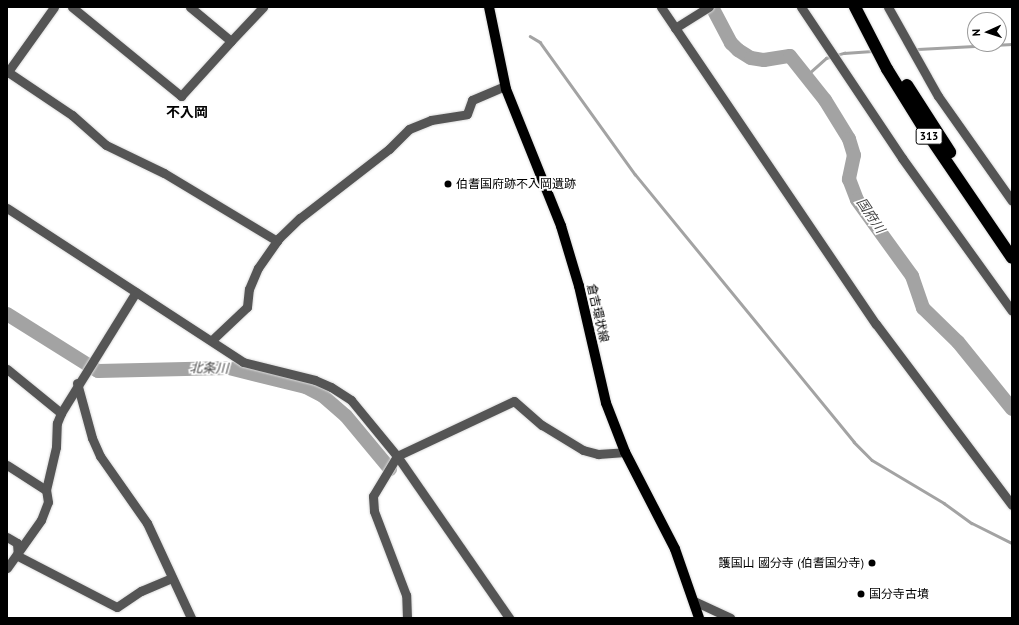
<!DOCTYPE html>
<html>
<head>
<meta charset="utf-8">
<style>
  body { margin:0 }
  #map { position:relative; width:1019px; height:625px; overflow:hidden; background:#fff; font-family:"PT Sans","Noto Sans JP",sans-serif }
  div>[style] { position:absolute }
  .stream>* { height:2.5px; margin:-1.25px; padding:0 1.25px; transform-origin:1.25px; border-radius:1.25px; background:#a3a3a3 }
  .river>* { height:14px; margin:-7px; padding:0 7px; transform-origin:7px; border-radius:7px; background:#a3a3a3 }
  .roads { filter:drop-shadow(0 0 1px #dbdbdb) drop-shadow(0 0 1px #dbdbdb) }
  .minor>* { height:9px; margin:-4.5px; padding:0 4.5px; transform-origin:4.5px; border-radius:4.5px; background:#555 }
  .major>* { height:10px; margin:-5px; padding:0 5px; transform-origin:5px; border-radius:5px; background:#000 }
  .highway>* { height:12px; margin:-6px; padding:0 6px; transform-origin:6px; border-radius:6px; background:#000 }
  .dots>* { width:11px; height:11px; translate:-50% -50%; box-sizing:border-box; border:2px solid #fff; border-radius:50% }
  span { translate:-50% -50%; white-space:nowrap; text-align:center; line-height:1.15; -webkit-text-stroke:3.5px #fff; paint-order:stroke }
  .shield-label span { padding:1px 3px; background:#fff; border:1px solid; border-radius:3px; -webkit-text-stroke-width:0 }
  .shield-label { font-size:11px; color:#000; font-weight:700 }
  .poi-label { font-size:12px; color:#000 }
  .left { translate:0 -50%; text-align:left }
  .right { translate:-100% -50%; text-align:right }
  .street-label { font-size:12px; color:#000 }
  .water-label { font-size:13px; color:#444; font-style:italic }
  .quarter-label { font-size:14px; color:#000; font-weight:700 }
  .frame { position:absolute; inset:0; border:8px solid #000; pointer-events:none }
  .north { position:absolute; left:967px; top:12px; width:40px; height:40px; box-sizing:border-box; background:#fff; border:1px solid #999; border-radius:50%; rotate:267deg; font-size:11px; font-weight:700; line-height:16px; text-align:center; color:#000 }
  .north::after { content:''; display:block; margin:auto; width:14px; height:18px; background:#000; clip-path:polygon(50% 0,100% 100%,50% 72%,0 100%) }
</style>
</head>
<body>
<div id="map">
  <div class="stream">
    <i style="left:530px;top:36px;width:12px;rotate:31deg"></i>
    <i style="left:540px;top:42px;width:163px;rotate:54.3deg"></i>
    <i style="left:635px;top:174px;width:346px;rotate:50.7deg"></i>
    <i style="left:854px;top:442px;width:25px;rotate:45deg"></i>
    <i style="left:872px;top:460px;width:84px;rotate:30.8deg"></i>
    <i style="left:944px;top:503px;width:34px;rotate:36deg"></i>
    <i style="left:972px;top:523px;width:45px;rotate:26.6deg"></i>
    <i style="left:918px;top:49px;width:94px;rotate:-3deg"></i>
    <i style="left:806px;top:76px;width:27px;rotate:-42deg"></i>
    <i style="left:826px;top:58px;width:19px;rotate:-16deg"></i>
    <i style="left:844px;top:53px;width:28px;rotate:-4deg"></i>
  </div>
  <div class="river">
    <i style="left:712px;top:7px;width:41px;rotate:62.2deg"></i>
    <i style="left:731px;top:43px;width:10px;rotate:45deg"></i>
    <i style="left:738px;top:50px;width:15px;rotate:32deg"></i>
    <i style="left:751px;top:58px;width:13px;rotate:9deg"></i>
    <i style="left:764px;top:60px;width:26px;rotate:-9deg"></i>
    <i style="left:790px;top:56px;width:56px;rotate:51.5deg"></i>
    <i style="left:825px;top:100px;width:46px;rotate:58.4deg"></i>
    <i style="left:849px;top:139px;width:17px;rotate:73deg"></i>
    <i style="left:854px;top:155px;width:25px;rotate:102deg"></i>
    <i style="left:849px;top:179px;width:22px;rotate:69deg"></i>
    <i style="left:857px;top:200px;width:94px;rotate:54.1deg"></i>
    <i style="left:912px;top:276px;width:34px;rotate:71deg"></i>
    <i style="left:923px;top:308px;width:49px;rotate:44.2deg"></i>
    <i style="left:958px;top:342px;width:86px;rotate:51.1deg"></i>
    <i style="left:7px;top:314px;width:107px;rotate:32.1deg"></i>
    <i style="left:98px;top:371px;width:131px;rotate:-1.3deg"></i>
    <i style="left:229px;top:368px;width:79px;rotate:13.9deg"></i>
    <i style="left:306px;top:387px;width:19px;rotate:28deg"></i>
    <i style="left:323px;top:396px;width:30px;rotate:41deg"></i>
    <i style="left:346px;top:416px;width:69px;rotate:50.3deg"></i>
  </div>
  <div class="roads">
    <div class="minor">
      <i style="left:72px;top:7px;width:141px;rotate:39.2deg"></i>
      <i style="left:181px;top:96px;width:74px;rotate:-47.7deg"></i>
      <i style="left:190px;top:7px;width:53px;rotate:39.7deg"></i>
      <i style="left:231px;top:41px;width:47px;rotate:-46.7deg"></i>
      <i style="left:661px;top:7px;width:383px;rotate:55.9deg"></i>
      <i style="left:876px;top:324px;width:226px;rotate:53.1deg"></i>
      <i style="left:801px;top:7px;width:182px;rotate:56.2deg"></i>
      <i style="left:902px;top:158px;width:188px;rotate:54.3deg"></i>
      <i style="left:888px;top:7px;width:102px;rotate:60.7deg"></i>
      <i style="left:938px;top:96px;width:128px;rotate:54.8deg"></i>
      <i style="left:675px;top:28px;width:40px;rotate:-32deg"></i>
      <i style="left:8px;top:72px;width:77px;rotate:33.9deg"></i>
      <i style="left:72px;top:115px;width:45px;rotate:41.4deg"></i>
      <i style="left:106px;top:145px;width:64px;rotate:25.8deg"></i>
      <i style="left:164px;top:173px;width:132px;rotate:31deg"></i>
      <i style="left:7px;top:73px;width:81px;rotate:-54.5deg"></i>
      <i style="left:7px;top:208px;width:282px;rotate:33.1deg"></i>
      <i style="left:243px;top:362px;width:74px;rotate:14deg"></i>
      <i style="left:315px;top:380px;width:17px;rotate:24deg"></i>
      <i style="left:331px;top:387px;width:24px;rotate:33deg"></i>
      <i style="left:351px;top:400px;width:72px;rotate:50.6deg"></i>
      <i style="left:397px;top:456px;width:197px;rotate:55.3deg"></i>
      <i style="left:212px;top:340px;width:48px;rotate:-43.3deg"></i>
      <i style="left:247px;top:307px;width:18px;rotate:-84deg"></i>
      <i style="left:249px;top:289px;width:23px;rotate:-67deg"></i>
      <i style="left:258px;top:268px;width:37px;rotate:-55deg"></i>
      <i style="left:279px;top:238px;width:29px;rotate:-44deg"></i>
      <i style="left:300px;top:218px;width:113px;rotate:-37.8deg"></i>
      <i style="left:389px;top:149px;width:28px;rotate:-45deg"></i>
      <i style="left:409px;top:129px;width:24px;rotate:-22deg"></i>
      <i style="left:431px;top:120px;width:36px;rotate:-9deg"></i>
      <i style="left:467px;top:114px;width:15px;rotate:-70deg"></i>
      <i style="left:472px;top:100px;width:36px;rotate:-23deg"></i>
      <i style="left:7px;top:369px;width:70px;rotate:39.2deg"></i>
      <i style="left:77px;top:383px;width:57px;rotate:74.7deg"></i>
      <i style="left:92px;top:438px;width:20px;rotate:66deg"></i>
      <i style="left:100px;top:456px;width:82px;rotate:55deg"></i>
      <i style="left:147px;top:523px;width:105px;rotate:65.1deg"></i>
      <i style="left:7px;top:465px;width:46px;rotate:32.7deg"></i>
      <i style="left:7px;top:537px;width:12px;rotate:31deg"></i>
      <i style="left:17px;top:543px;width:13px;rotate:86deg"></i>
      <i style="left:18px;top:556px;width:111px;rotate:27.3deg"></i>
      <i style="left:117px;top:607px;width:29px;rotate:-34deg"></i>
      <i style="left:141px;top:591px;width:33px;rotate:-23deg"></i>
      <i style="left:7px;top:568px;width:59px;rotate:-54.7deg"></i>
      <i style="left:41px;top:520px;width:19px;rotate:-69deg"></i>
      <i style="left:48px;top:502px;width:12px;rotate:-99deg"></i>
      <i style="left:46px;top:490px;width:44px;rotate:-76.9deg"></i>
      <i style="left:56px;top:447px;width:24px;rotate:-88deg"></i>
      <i style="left:57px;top:423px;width:11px;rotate:-68deg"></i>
      <i style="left:61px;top:413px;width:142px;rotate:-58.2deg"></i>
      <i style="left:694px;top:601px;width:40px;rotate:25deg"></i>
      <i style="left:407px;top:618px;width:23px;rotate:-92deg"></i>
      <i style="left:406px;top:595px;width:90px;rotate:-110.9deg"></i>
      <i style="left:374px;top:511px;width:15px;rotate:-94deg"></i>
      <i style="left:373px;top:496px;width:47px;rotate:-59deg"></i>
      <i style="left:397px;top:456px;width:129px;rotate:-25.2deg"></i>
      <i style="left:514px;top:401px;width:37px;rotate:41deg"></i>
      <i style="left:542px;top:425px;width:48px;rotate:31.4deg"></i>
      <i style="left:583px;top:450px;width:16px;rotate:15deg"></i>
      <i style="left:598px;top:454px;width:27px;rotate:-4deg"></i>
    </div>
    <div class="major">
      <i style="left:489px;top:7px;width:84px;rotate:78.3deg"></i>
      <i style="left:506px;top:89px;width:148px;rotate:68.1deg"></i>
      <i style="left:561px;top:226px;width:63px;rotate:73.3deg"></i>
      <i style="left:579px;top:286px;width:120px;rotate:77deg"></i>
      <i style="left:606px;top:403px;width:53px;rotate:68.8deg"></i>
      <i style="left:625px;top:452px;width:109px;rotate:62.7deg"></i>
      <i style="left:675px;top:549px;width:73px;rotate:70.8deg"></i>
    </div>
    <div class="highway">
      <i style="left:855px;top:7px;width:70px;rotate:62.7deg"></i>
      <i style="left:887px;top:69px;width:68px;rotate:58.2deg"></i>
      <i style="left:923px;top:127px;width:158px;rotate:55.8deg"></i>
      <i style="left:907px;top:85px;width:80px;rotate:57.3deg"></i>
    </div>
  </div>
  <div class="dots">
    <i style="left:448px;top:184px;background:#000"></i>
    <i style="left:872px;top:563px;background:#000"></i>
    <i style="left:861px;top:594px;background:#000"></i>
  </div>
  <div class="shield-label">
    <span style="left:929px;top:136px">313</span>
  </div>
  <div class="poi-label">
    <span class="left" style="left:456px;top:184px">伯耆国府跡不入岡遺跡</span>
    <span class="right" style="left:864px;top:563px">護国山 國分寺 (伯耆国分寺)</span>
    <span class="left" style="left:869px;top:594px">国分寺古墳</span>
  </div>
  <div class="street-label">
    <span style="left:598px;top:313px;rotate:77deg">倉吉環状線</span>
  </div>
  <div class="water-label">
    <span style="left:870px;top:216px;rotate:56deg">国府川</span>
    <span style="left:209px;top:369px;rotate:1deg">北条川</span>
  </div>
  <div class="quarter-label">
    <span style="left:187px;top:112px">不入岡</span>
  </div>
  <div class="frame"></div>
  <div class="north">N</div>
</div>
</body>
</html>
